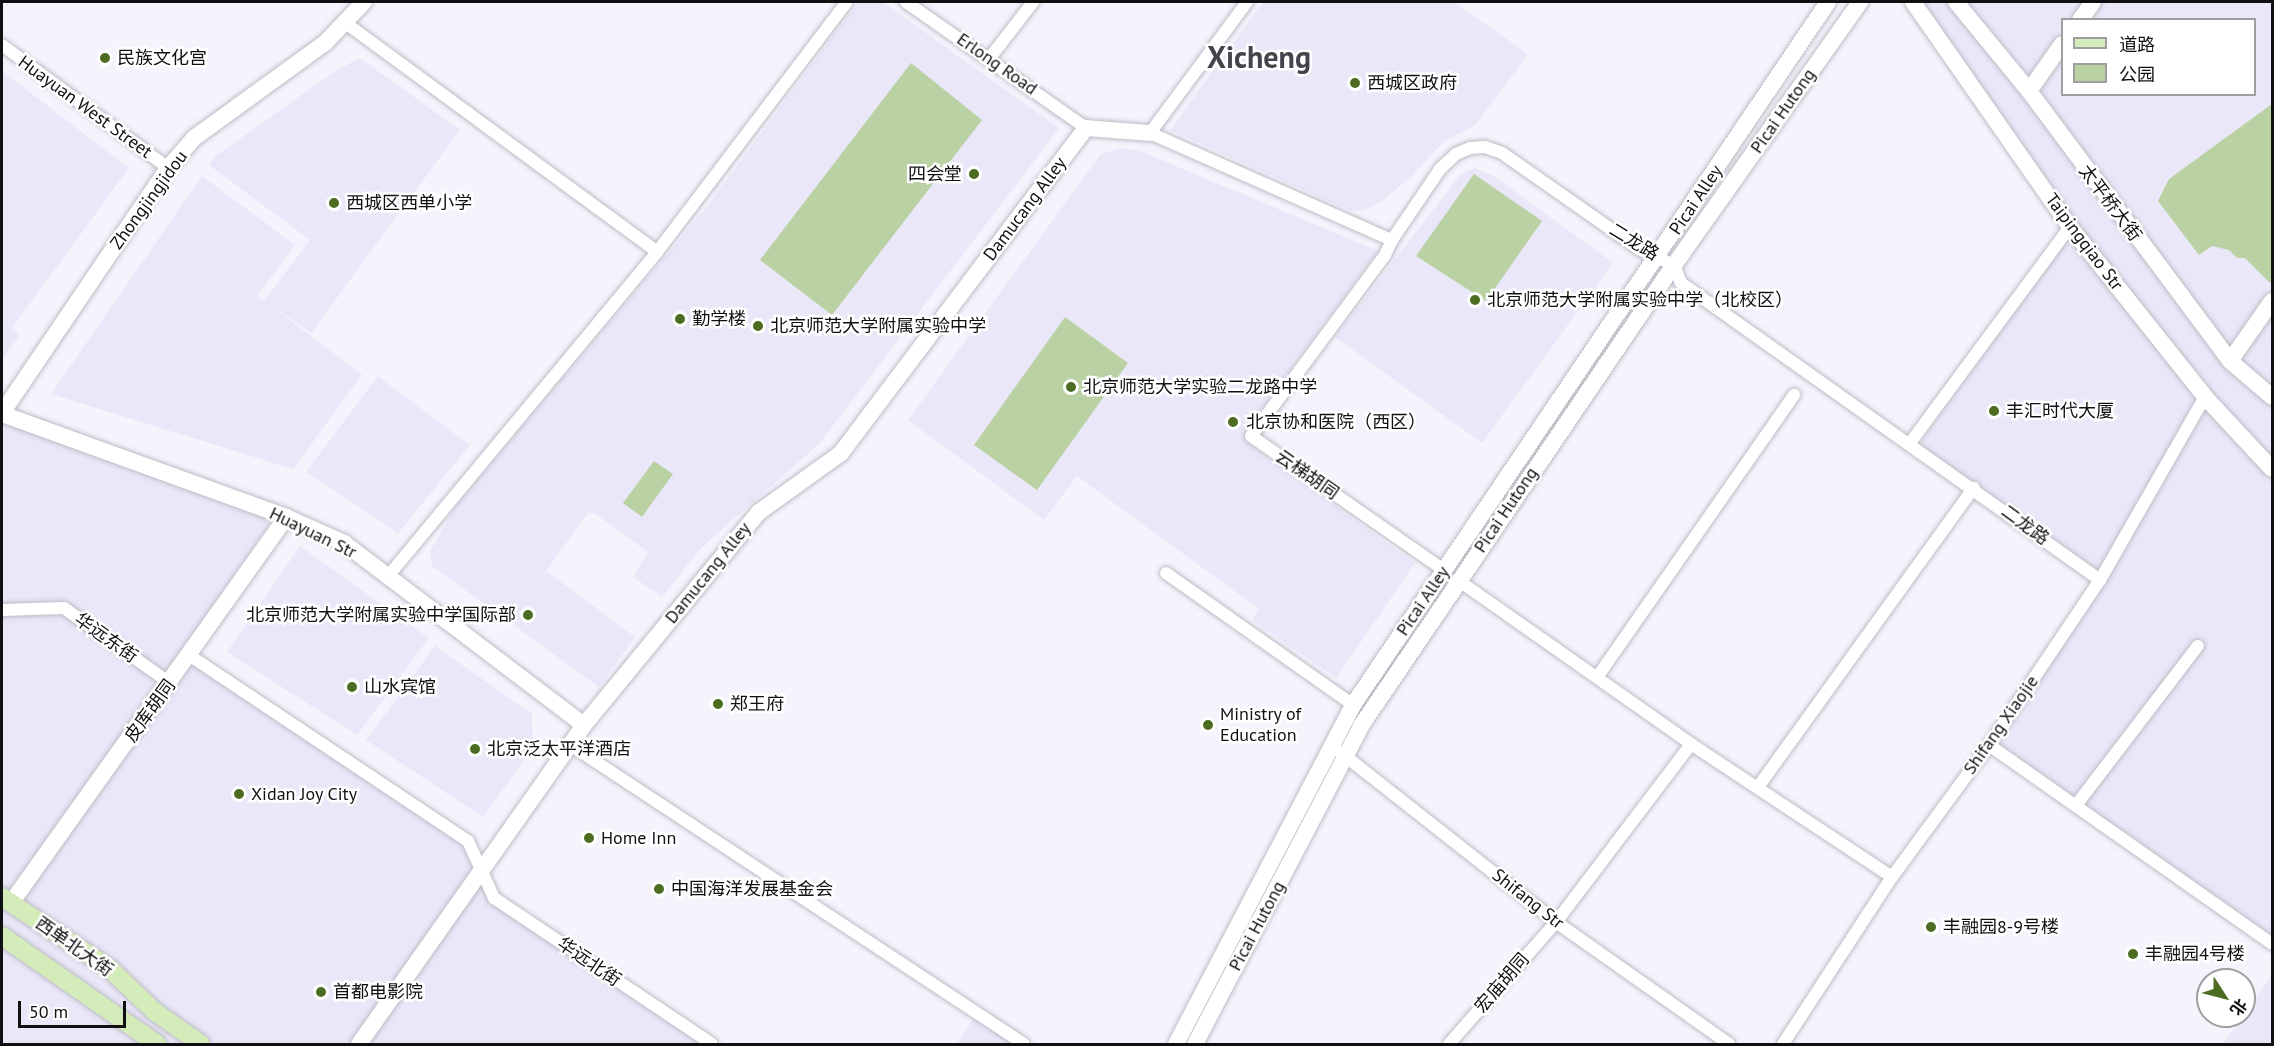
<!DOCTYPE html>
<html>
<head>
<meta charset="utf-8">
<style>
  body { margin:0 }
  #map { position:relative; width:2274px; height:1046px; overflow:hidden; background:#f5f4fd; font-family:"PT Sans","Noto Sans SC",sans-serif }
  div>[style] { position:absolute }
  .built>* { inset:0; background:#e9e7f8 }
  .green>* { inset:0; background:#bad1a3 }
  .roads { filter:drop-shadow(0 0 2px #bdbcc5) drop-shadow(0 0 2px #bdbcc5) }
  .street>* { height:12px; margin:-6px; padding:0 6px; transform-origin:6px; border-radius:6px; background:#fff }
  .secondary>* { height:16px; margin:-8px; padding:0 8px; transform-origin:8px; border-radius:8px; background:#fff }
  .primary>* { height:18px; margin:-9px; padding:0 9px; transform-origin:9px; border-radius:9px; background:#d4ebba }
  .dots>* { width:16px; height:16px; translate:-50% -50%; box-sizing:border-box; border:3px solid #fff; border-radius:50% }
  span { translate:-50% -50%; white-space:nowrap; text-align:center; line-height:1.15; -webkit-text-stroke:5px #fff; paint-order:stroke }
  .poi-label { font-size:18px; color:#101013 }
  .left { translate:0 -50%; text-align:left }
  .right { translate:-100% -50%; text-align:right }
  .street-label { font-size:18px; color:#101013 }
  .town-label { font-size:30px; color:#45444c; font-weight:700 }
  .frame { position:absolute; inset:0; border:3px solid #101013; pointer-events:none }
  .legend { position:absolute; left:2061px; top:18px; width:195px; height:78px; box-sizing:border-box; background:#fff; border:2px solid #9f9fa1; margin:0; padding:8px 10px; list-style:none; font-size:18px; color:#101013 }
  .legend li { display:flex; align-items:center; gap:12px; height:30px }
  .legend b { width:30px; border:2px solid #9f9fa1 }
  .north { position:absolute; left:2196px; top:968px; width:60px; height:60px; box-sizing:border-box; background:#fff; border:2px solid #9f9fa1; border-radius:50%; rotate:126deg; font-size:16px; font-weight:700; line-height:24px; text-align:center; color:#101013 }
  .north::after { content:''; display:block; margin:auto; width:21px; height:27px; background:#4c6c21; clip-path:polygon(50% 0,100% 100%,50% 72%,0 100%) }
  .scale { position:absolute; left:18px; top:1001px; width:108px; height:27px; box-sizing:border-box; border:3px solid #101013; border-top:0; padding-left:8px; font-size:18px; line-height:21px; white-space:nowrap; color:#101013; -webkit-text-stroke:4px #fff; paint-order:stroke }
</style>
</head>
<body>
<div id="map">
  <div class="built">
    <i style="clip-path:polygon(858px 2px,883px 2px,1059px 128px,819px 444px,702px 547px,662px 597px,633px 577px,648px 552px,594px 513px,588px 513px,546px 571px,635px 637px,599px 687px,432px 566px,430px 551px,457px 504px,706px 208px)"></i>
    <i style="clip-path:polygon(1263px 2px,1454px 2px,1528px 54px,1474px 126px,1444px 141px,1414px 174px,1381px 202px,1365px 210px,1351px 211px,1170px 130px)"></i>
    <i style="clip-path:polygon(evenodd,1913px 2px,2272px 2px,2272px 944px,1989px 745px,2100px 580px,1917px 448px,2070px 227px,1913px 2px,2062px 20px,2254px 20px,2254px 94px,2062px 94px,2062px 20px)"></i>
    <i style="clip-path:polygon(360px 58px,460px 130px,311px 333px,269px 304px,362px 375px,293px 469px,51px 394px,202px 176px,295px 245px,257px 296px,264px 301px,310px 240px,209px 165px,217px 155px,335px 71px)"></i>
    <i style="clip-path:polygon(2px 71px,129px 168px,12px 328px,20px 335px,2px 360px)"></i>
    <i style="clip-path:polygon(1119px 148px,1140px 151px,1378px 251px,1259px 411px,1247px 443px,1415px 563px,1336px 678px,1252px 620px,1259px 609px,1077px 476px,1044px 520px,908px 420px,1100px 155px)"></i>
    <i style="clip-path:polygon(1474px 168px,1494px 176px,1613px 263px,1482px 443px,1335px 337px,1460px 175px)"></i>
    <i style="clip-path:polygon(378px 376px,470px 445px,398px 533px,306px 472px)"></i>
    <i style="clip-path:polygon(2px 413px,276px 514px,182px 650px,471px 850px,494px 898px,712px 1044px,2px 1044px)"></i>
    <i style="clip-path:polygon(300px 546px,429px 638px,357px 735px,227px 652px)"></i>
    <i style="clip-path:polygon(435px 646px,532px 714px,533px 748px,483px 817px,366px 740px)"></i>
    <i style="clip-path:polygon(2272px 974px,2272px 1044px,2222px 1044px,2244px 1016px)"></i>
    <i style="clip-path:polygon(977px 1013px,1024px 1044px,957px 1044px)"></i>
  </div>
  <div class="green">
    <i style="clip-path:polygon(911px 63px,982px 120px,832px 315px,760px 260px)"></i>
    <i style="clip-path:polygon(2272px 104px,2272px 280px,2270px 283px,2245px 258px,2237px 258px,2229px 250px,2212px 246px,2199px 255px,2158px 201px,2169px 179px)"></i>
    <i style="clip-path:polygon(1474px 174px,1542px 221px,1486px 301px,1416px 256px)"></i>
    <i style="clip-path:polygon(1065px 317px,1128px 363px,1037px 490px,974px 445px)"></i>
    <i style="clip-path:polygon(654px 461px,673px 474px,642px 517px,623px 503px)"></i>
  </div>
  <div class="roads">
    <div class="street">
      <i style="left:906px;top:2px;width:220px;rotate:35deg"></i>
      <i style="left:1247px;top:2px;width:163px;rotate:126.5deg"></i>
      <i style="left:1150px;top:133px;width:265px;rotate:23.9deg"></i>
      <i style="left:1392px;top:240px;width:86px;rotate:-55.9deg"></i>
      <i style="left:1440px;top:169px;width:22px;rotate:-43deg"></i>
      <i style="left:1456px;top:154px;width:15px;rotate:-23deg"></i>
      <i style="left:1470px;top:148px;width:15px;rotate:-4deg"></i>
      <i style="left:1485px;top:147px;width:18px;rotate:19deg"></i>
      <i style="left:1502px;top:153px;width:167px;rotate:35deg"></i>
      <i style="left:1639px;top:249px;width:38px;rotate:25deg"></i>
      <i style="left:1674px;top:265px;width:19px;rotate:69deg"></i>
      <i style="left:1681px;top:283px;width:514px;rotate:35.33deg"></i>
      <i style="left:347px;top:24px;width:385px;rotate:36.3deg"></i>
      <i style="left:2px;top:45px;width:207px;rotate:36.5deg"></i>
      <i style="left:989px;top:59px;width:72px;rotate:-52.3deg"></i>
      <i style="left:1392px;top:240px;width:17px;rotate:115deg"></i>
      <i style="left:1385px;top:255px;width:225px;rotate:126.5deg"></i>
      <i style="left:1251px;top:436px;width:235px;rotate:34.8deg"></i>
      <i style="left:1910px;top:443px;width:269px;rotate:-53.5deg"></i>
      <i style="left:1166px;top:573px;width:229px;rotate:35.2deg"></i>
      <i style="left:389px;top:575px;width:420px;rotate:-50.3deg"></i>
      <i style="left:657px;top:252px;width:314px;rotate:-52.8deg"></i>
      <i style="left:1458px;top:580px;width:285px;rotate:35.1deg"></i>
      <i style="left:1691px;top:744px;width:241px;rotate:33.5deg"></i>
      <i style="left:2px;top:610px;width:62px;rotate:-1.8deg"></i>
      <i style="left:64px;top:608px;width:130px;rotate:35.3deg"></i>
      <i style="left:189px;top:655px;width:335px;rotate:33.7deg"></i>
      <i style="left:468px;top:841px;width:63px;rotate:65.5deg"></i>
      <i style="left:494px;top:898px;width:262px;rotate:33.8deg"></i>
      <i style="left:1598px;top:676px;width:343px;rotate:-55.1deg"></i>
      <i style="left:1989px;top:745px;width:346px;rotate:35.1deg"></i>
      <i style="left:572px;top:746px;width:541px;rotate:33.4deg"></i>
      <i style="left:1340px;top:752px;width:275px;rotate:38.2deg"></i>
      <i style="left:1556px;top:922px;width:212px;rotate:35.2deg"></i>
      <i style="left:1758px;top:787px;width:369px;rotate:-54.2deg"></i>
      <i style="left:2077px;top:804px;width:199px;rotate:-52.6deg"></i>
      <i style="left:1449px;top:1044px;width:162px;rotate:-48.7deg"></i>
      <i style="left:1556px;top:922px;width:223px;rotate:-52.8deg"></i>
      <i style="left:1783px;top:1044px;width:199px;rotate:-56.9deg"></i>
      <i style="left:1892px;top:877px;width:164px;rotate:-53.7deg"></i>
      <i style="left:1989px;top:745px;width:199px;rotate:-56.1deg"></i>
      <i style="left:2100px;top:580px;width:211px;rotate:-60.2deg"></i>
    </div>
    <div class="secondary">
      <i style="left:1913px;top:2px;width:274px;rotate:55.1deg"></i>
      <i style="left:2070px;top:227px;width:217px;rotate:51.5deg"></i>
      <i style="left:2205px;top:397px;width:98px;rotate:47.1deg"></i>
      <i style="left:1956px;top:2px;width:115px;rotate:50.6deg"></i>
      <i style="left:2029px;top:91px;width:337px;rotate:53.3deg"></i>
      <i style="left:2230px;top:361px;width:55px;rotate:40.6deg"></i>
      <i style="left:2080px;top:20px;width:22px;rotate:-54deg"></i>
      <i style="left:2029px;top:91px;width:57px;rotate:-54.9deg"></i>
      <i style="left:2230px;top:361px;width:73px;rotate:-55deg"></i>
      <i style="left:2px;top:413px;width:296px;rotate:-55.9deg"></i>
      <i style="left:168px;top:168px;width:40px;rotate:-49deg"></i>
      <i style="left:194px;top:138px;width:163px;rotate:-36deg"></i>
      <i style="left:326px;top:42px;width:55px;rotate:-46.5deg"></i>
      <i style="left:2px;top:414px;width:302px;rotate:19.9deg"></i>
      <i style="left:286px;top:517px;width:64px;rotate:24.1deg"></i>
      <i style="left:344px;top:543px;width:301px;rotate:37.2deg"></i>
      <i style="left:11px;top:903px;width:474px;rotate:-54.5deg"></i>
      <i style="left:359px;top:1044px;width:390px;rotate:-54.8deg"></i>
      <i style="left:584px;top:725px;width:276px;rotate:-50.6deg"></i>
      <i style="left:759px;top:512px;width:101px;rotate:-35.7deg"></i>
      <i style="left:841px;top:453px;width:407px;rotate:-53deg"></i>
      <i style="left:1086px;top:128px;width:64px;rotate:4.5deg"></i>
      <i style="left:1176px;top:1044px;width:382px;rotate:-62.4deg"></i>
      <i style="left:1353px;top:705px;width:848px;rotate:-55.95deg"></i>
      <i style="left:1195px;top:1044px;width:359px;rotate:-62.4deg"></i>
      <i style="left:1361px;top:726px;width:557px;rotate:-55.83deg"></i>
      <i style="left:1674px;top:265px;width:322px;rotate:-54.7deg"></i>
    </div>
    <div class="primary">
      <i style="left:2px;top:897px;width:128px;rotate:33.6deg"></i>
      <i style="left:109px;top:968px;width:62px;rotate:43.7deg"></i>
      <i style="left:154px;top:1011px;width:57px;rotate:35.1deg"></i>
      <i style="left:2px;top:936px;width:189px;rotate:34.9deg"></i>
    </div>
  </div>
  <div class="dots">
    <i style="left:105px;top:58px;background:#4c6c21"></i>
    <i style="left:1355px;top:83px;background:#4c6c21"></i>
    <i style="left:974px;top:174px;background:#4c6c21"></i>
    <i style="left:334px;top:203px;background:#4c6c21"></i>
    <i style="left:1475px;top:300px;background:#4c6c21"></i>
    <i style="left:680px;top:319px;background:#4c6c21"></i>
    <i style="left:758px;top:326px;background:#4c6c21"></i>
    <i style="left:1071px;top:387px;background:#4c6c21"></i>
    <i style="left:1994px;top:411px;background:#4c6c21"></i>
    <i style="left:1233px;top:422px;background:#4c6c21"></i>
    <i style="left:528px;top:615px;background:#4c6c21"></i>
    <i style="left:352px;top:687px;background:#4c6c21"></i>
    <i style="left:718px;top:704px;background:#4c6c21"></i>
    <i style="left:1208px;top:725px;background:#4c6c21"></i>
    <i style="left:475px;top:749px;background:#4c6c21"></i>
    <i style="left:239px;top:794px;background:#4c6c21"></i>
    <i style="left:589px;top:838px;background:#4c6c21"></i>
    <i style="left:659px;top:889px;background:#4c6c21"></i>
    <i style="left:1931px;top:927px;background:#4c6c21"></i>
    <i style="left:2133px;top:954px;background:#4c6c21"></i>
    <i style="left:321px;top:992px;background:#4c6c21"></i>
  </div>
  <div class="poi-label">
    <span class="left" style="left:117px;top:58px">民族文化宫</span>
    <span class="left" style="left:1367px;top:83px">西城区政府</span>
    <span class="right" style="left:962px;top:174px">四会堂</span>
    <span class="left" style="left:346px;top:203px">西城区西单小学</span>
    <span class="left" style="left:1487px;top:300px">北京师范大学附属实验中学（北校区）</span>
    <span class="left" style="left:692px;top:319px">勤学楼</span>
    <span class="left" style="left:770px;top:326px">北京师范大学附属实验中学</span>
    <span class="left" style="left:1083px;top:387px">北京师范大学实验二龙路中学</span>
    <span class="left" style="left:2006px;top:411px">丰汇时代大厦</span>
    <span class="left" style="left:1246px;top:422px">北京协和医院（西区）</span>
    <span class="right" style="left:516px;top:615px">北京师范大学附属实验中学国际部</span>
    <span class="left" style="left:364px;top:687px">山水宾馆</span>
    <span class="left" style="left:730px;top:704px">郑王府</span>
    <span class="left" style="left:1220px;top:725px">Ministry of<br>Education</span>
    <span class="left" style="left:487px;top:749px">北京泛太平洋酒店</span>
    <span class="left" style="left:251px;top:794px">Xidan Joy City</span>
    <span class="left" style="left:601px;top:838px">Home Inn</span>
    <span class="left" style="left:671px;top:889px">中国海洋发展基金会</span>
    <span class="left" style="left:1943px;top:927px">丰融园8-9号楼</span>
    <span class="left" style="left:2145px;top:954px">丰融园4号楼</span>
    <span class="left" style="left:333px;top:992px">首都电影院</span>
  </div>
  <div class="street-label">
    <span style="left:997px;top:64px;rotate:35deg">Erlong Road</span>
    <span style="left:85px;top:107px;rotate:36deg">Huayuan West Street</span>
    <span style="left:1783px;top:111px;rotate:-55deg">Picai Hutong</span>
    <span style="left:149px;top:200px;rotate:-54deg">Zhongjingjidou</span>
    <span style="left:1696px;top:200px;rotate:-56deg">Picai Alley</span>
    <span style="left:2110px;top:203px;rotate:53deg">太平桥大街</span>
    <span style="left:1025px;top:209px;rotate:-53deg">Damucang Alley</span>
    <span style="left:1634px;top:242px;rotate:31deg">二龙路</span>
    <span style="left:2084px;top:242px;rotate:53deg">Taipingqiao Str</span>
    <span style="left:1307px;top:475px;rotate:35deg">云梯胡同</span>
    <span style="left:1506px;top:510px;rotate:-56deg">Picai Hutong</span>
    <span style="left:2025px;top:525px;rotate:36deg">二龙路</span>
    <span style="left:313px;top:533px;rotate:26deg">Huayuan Str</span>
    <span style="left:708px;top:573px;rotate:-51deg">Damucang Alley</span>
    <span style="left:1423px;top:601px;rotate:-56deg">Picai Alley</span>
    <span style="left:106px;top:638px;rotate:35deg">华远东街</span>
    <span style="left:150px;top:711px;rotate:-54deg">皮库胡同</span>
    <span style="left:2001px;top:725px;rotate:-55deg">Shifang Xiaojie</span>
    <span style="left:1528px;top:899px;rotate:38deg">Shifang Str</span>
    <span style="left:1257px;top:926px;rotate:-62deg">Picai Hutong</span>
    <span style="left:74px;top:947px;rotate:35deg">西单北大街</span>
    <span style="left:589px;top:962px;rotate:34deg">华远北街</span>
    <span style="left:1502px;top:983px;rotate:-49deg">宏庙胡同</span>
  </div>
  <div class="town-label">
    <span style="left:1259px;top:57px">Xicheng</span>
  </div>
  <div class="frame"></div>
  <ul class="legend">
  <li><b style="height:8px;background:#d4ebba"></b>道路</li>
  <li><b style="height:16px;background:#bad1a3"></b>公园</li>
  </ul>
  <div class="north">北</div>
  <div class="scale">50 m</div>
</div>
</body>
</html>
